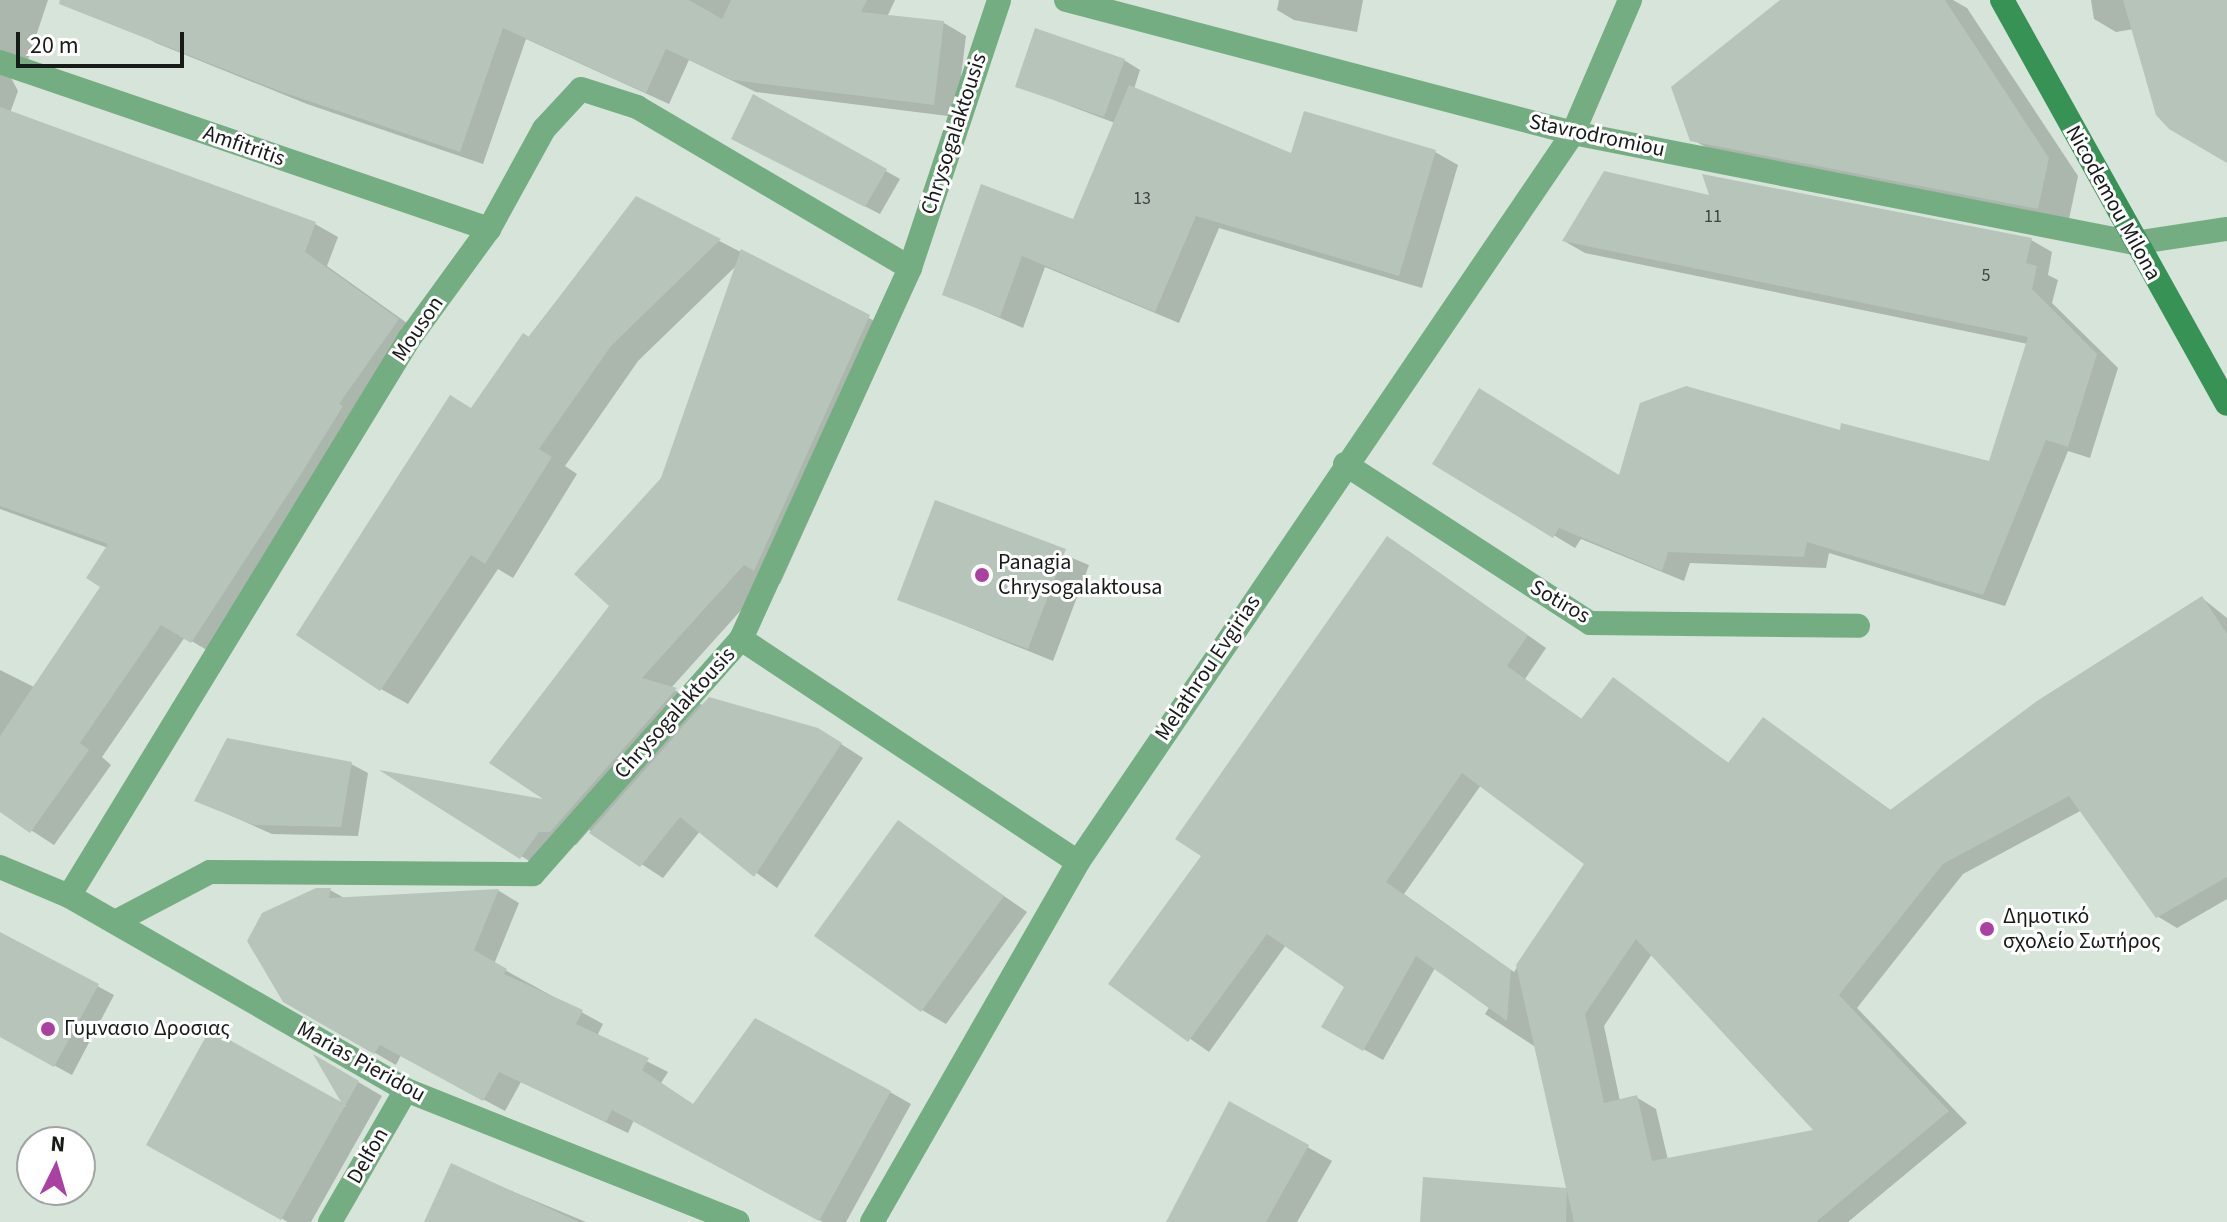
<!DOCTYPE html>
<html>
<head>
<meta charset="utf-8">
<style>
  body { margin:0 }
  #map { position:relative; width:2227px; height:1222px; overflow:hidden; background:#d6e4d9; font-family:"Source Sans 3",sans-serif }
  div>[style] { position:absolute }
  .shadow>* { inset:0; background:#0003 }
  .building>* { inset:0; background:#b7c4ba }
  .street>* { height:24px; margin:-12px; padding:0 12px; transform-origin:12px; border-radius:12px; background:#75ad83 }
  .secondary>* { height:24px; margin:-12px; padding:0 12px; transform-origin:12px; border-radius:12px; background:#369255 }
  .dots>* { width:22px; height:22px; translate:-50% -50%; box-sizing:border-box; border:4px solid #fff; border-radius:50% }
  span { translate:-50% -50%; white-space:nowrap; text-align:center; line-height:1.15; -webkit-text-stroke:6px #fff; paint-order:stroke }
  .number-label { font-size:18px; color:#3f4540 }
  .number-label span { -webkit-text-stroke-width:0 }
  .street-label { font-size:22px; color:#171b18 }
  .poi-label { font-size:22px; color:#171b18 }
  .left { translate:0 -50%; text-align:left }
  .north { position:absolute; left:16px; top:1126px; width:80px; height:80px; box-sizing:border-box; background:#fff; border:2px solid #a2a4a3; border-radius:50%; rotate:5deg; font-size:22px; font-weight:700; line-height:32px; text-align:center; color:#171b18 }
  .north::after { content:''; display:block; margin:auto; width:28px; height:36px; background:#aa40a1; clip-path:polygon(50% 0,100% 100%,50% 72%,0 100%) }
  .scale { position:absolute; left:16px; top:32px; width:168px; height:36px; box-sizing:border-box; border:4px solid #171b18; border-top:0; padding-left:10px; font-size:24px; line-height:28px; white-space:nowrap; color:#171b18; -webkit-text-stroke:6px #fff; paint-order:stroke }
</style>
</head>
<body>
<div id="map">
  <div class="shadow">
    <i style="clip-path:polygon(0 0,48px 0,28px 60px,8px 72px,18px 91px,10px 113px,315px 224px,338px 237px,327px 266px,421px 333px,215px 655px,185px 637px,102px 757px,111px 765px,54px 845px,0 810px,0 670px,36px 688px,103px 586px,108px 548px,0 509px)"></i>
    <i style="clip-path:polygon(145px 0,895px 0,887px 17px,944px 23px,966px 36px,956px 117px,756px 92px,689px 60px,669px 104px,526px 39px,483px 164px,307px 104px,156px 43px,134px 30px)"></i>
    <i style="clip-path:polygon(1279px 0,1363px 0,1357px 32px,1294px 20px,1277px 10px)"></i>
    <i style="clip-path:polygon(1784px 0,1953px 0,1967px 8px,2078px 176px,2068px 224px,1722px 157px,1692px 139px)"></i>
    <i style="clip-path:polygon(2091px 0,2227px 0,2227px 160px,2134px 29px,2116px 32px,2094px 19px)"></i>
    <i style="clip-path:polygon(1124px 60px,1140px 70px,1134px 89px,1292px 156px,1435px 152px,1458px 165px,1422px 288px,1219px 228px,1179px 323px,1045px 267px,1023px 328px,944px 294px,1074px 222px,1115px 123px,1017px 86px)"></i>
    <i style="clip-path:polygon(754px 96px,900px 179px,880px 214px,747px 146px)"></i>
    <i style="clip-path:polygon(636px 198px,894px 331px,780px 584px,770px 578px,671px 688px,704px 706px,841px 744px,863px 758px,777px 888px,700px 831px,663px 878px,589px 830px,576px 845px,564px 845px,547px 872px,389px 774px,552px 802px,611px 606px,663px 479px,738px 264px,638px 361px,565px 466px,577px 474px,513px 578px,498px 569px,408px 704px,381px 689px,472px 410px)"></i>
    <i style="clip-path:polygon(1712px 198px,2031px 240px,2052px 252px,2048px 275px,2058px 280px,2052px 303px,2118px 368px,2090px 458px,2068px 451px,2005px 606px,1829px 553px,1826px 568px,1690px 563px,1684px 581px,1581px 539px,1575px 548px,1434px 463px,1621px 477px,1842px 432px,1990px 464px,2028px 344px,1585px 253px,1564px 241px)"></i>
    <i style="clip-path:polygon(936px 502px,1089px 565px,1053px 661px,899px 599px)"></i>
    <i style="clip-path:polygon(evenodd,1407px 550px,1546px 648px,1525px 679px,1583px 720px,1613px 680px,1730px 764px,1763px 719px,1892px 811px,2202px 598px,2227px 618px,2227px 899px,2177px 928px,2157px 916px,2082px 810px,1963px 874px,1857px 1008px,1967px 1123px,1848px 1222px,1422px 1222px,1569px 1190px,1537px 1048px,1485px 1014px,1490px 1006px,1435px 968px,1383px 1060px,1324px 1027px,1346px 987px,1286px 945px,1209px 1052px,1111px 983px,1204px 856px,1407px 550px,1481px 785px,1586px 864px,1514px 972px,1404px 894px,1481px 785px,1407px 550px,1652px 954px,1817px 1131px,1668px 1160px,1656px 1109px,1636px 1097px,1620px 1101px,1604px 1026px,1652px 954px)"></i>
    <i style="clip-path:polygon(351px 764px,368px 773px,358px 836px,272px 834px,196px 800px)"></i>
    <i style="clip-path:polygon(899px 823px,1027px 912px,946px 1024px,922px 1010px)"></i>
    <i style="clip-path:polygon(330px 890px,346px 899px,499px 891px,519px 903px,494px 964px,603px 1024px,597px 1036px,668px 1072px,661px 1083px,694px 1105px,890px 1092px,911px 1104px,846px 1222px,823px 1222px,634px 1120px,628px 1133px,521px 1082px,505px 1111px,401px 1055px,396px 1065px,284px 1000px)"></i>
    <i style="clip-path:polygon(0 934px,114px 995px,72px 1075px,0 1036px)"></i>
    <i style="clip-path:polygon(211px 1032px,346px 1107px,319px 1059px,382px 1096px,311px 1222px,288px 1222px,149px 1144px)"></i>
    <i style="clip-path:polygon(1230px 1103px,1332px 1161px,1297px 1222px,1168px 1222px)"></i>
    <i style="clip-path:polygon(452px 1166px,586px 1222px,426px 1222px)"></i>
  </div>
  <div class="building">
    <i style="clip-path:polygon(60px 0,689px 0,722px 19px,731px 0,867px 0,861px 12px,944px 21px,934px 105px,732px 80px,666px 49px,646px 93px,503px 28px,460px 152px,282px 92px,59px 4px)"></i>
    <i style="clip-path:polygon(1780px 0,1945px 0,2049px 158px,2038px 209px,1690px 141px,1671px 87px)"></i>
    <i style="clip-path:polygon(2123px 0,2227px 0,2227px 163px,2169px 129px,2156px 115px)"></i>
    <i style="clip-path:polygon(1035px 28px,1125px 59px,1104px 117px,1015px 87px)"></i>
    <i style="clip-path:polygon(1129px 85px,1291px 153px,1304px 111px,1436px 150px,1399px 276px,1196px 216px,1155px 312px,1022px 256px,1000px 317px,942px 295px,981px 184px,1073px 219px)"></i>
    <i style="clip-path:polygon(753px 94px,887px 169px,865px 207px,731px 139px)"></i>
    <i style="clip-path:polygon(0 107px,316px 222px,305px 252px,399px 319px,339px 404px,343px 406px,296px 482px,191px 643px,161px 625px,80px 743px,89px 750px,30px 833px,0 812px,0 736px,100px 587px,86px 578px,108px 544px,0 506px)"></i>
    <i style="clip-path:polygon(1604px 171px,1709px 195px,1702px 174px,2032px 238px,2026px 263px,2037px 266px,2032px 289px,2097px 354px,2068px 447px,2046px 440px,1983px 595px,1807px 542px,1804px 557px,1668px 552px,1662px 571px,1559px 528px,1553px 538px,1432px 464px,1479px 388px,1619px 475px,1640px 403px,1686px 386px,1840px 430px,1841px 423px,1989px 461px,2028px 337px,1562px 241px)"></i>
    <i style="clip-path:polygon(636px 196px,721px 239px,611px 346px,539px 449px,552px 457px,485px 564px,471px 555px,380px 691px,296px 635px,450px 395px,471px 408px,523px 333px,529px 337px)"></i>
    <i style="clip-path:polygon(741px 249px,870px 315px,754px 571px,744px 565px,642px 678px,677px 688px,550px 832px,539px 832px,520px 859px,379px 770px,543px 799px,489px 763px,609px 606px,574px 574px,661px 478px)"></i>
    <i style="clip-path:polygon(935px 500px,1066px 549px,1028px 649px,897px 600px)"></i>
    <i style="clip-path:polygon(evenodd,1387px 536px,1528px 635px,1507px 666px,1581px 719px,1613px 677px,1728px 763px,1763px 717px,1890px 810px,2037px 701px,2202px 596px,2227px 634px,2227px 877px,2156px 918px,2069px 796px,1943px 864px,1839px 995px,1949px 1111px,1816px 1222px,1574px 1222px,1567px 1191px,1566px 1222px,1420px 1222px,1423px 1177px,1566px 1188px,1516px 965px,1584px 864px,1462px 773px,1386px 882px,1511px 970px,1507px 1021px,1416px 956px,1363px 1051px,1321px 1027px,1344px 987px,1267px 934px,1188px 1042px,1108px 984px,1201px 856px,1175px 839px,1387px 536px,1636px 939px,1813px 1130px,1652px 1161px,1637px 1095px,1604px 1103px,1585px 1014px,1636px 939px)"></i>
    <i style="clip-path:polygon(709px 697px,818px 728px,842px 743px,754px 877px,680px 817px,640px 867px,589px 833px)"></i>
    <i style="clip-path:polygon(227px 738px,352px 762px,341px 827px,254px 825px,194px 801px)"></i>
    <i style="clip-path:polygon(898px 820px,1004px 896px,921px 1012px,814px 936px)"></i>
    <i style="clip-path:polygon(316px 888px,331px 888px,329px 898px,499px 889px,474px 950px,507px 969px,504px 974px,583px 1010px,576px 1024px,649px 1058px,642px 1070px,693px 1104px,755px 1018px,891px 1091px,819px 1221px,612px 1110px,606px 1122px,499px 1072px,483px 1101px,380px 1045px,374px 1054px,283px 1002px,247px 941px,262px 913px)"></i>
    <i style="clip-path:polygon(0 932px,99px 984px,54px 1067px,0 1037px)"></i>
    <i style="clip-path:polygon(210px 1029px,341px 1102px,313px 1054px,359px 1081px,281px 1220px,146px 1145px)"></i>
    <i style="clip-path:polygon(1229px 1101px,1309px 1145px,1266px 1222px,1166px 1222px)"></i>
    <i style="clip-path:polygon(451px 1163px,579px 1222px,424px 1222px)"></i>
  </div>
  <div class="street">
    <i style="left:1066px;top:0;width:524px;rotate:14.7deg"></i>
    <i style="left:1573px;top:133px;width:572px;rotate:11.09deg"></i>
    <i style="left:2134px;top:243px;width:94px;rotate:-8.6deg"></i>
    <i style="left:0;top:62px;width:517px;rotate:18.86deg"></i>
    <i style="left:1345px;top:464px;width:292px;rotate:33deg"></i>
    <i style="left:1590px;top:623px;width:268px;rotate:0.6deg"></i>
    <i style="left:741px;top:639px;width:404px;rotate:33.5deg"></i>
    <i style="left:0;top:867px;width:75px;rotate:22.8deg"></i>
    <i style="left:69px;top:896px;width:389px;rotate:29.9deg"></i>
    <i style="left:406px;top:1090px;width:357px;rotate:21.7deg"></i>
    <i style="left:69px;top:896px;width:653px;rotate:-58.6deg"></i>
    <i style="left:409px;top:339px;width:136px;rotate:-54deg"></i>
    <i style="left:489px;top:229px;width:114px;rotate:-61.2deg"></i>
    <i style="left:544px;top:129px;width:54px;rotate:-47.2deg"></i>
    <i style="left:581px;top:89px;width:59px;rotate:17.8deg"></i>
    <i style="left:637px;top:107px;width:317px;rotate:30.5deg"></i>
    <i style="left:115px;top:922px;width:107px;rotate:-27.8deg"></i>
    <i style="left:210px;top:872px;width:323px;rotate:0.4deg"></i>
    <i style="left:533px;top:874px;width:314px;rotate:-48.5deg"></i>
    <i style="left:741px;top:639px;width:408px;rotate:-65.5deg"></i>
    <i style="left:910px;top:268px;width:282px;rotate:-71.6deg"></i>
    <i style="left:330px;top:1222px;width:152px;rotate:-60.1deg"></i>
    <i style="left:872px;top:1222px;width:415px;rotate:-60.2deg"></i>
    <i style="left:1078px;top:862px;width:881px;rotate:-55.82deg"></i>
    <i style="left:1573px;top:133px;width:145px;rotate:-66.8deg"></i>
  </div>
  <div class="secondary">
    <i style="left:2002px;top:0;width:462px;rotate:60.9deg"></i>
  </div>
  <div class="dots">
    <i style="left:982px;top:575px;background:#aa40a1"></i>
    <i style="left:1987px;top:929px;background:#aa40a1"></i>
    <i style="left:48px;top:1029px;background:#aa40a1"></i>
  </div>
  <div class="number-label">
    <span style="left:1142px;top:199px">13</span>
    <span style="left:1713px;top:217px">11</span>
    <span style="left:1986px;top:276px">5</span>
  </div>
  <div class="street-label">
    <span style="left:954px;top:134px;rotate:-72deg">Chrysogalaktousis</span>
    <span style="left:1597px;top:136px;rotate:12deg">Stavrodromiou</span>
    <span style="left:244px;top:146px;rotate:19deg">Amfitritis</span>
    <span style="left:2113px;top:203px;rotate:61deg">Nicodemou Milona</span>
    <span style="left:418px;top:329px;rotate:-56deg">Mouson</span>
    <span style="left:1560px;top:602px;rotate:30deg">Sotiros</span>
    <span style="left:1208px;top:668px;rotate:-56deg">Melathrou Evgirias</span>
    <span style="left:675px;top:713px;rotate:-48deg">Chrysogalaktousis</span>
    <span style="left:361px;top:1062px;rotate:29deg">Marias Pieridou</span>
    <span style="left:368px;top:1156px;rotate:-60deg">Delfon</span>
  </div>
  <div class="poi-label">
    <span class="left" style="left:998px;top:575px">Panagia<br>Chrysogalaktousa</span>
    <span class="left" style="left:2003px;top:929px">Δημοτικό<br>σχολείο Σωτήρος</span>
    <span class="left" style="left:64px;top:1029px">Γυμνασιο Δροσιας</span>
  </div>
  <div class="north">N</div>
  <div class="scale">20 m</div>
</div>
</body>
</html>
